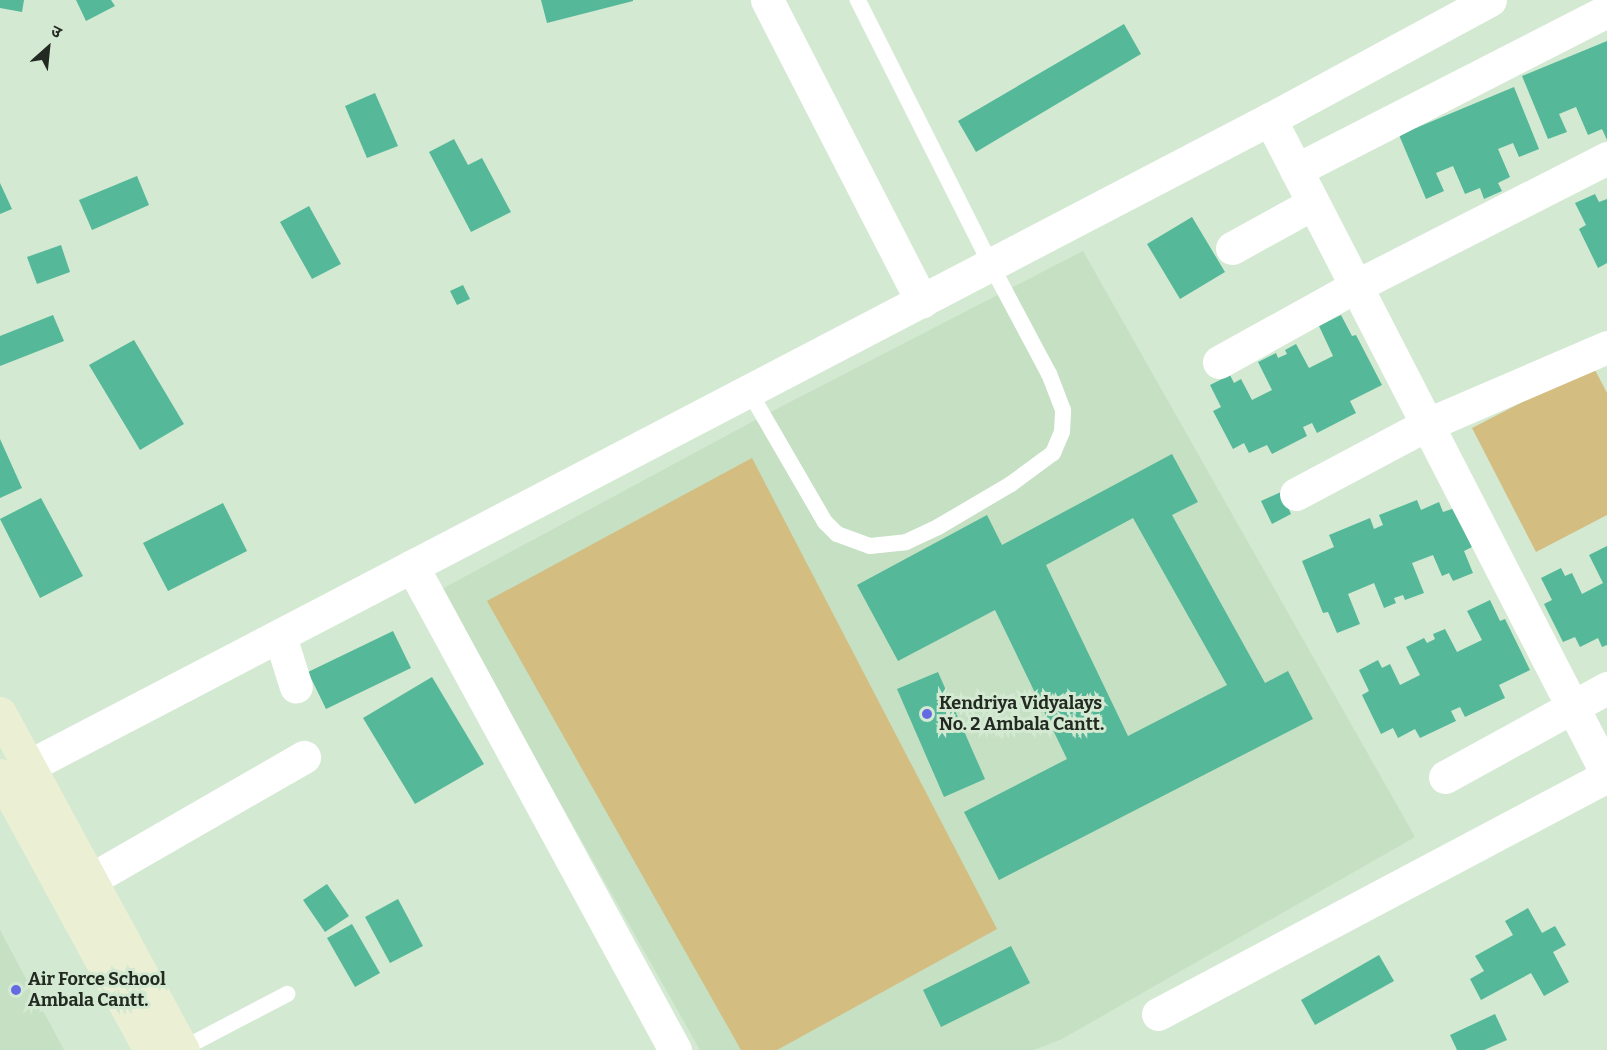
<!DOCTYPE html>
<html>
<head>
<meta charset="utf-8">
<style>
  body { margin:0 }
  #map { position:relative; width:1607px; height:1050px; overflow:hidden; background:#d3e9d2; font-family:Bitter,"Noto Sans Devanagari",serif }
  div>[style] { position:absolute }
  .built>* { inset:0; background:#c5e0c3 }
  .green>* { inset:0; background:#d3bd80 }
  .building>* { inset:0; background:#54b899 }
  .lane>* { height:16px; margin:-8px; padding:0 8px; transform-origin:8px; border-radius:8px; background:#fff }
  .street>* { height:33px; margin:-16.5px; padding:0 16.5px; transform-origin:16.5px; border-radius:16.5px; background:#fff }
  .secondary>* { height:33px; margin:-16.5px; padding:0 16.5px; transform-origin:16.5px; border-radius:16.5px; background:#ebefd4 }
  .dots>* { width:16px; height:16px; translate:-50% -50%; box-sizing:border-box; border:3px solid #d3e9d2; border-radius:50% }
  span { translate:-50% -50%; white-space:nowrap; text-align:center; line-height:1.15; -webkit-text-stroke:6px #d3e9d2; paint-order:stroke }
  .poi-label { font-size:18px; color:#222a21; font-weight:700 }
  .left { translate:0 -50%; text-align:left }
  .north { position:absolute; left:18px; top:18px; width:60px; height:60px; -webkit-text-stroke:4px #d3e9d2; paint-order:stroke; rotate:27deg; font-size:16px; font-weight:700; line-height:24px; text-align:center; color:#222a21 }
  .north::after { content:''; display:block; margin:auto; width:21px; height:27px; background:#222a21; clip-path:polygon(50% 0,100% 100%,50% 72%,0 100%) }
</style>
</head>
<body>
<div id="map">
  <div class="built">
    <i style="clip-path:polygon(1083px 251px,1415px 837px,1062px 1039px,1034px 1050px,700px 1050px,440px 590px,763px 416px)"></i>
    <i style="clip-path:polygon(0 930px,64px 1050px,0 1050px)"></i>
  </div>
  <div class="green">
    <i style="clip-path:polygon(1593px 366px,1607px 393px,1607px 515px,1536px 552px,1472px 428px)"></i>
    <i style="clip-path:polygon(752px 458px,997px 929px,777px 1050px,741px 1050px,487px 601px)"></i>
  </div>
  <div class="building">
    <i style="clip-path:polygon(0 0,24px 0,22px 12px,0 8px)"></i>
    <i style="clip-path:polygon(76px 0,111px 0,115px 6px,86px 21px)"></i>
    <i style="clip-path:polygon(541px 0,633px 0,633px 1px,547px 23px)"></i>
    <i style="clip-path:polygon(1124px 24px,1141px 54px,976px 152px,958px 121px)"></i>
    <i style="clip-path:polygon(1607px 41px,1607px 140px,1602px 129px,1588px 135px,1576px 107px,1559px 114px,1567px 132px,1548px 139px,1522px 76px)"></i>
    <i style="clip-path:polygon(1514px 87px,1539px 149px,1519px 157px,1513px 143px,1498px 149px,1510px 177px,1498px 183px,1502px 191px,1484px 199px,1480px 188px,1465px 194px,1453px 166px,1436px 173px,1444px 191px,1426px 199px,1399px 135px)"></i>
    <i style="clip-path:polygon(375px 93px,398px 146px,367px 158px,345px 106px)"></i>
    <i style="clip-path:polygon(454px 139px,468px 165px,482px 158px,511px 212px,471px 232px,429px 152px)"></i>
    <i style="clip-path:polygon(137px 176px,149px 205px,92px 230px,79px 200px)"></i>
    <i style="clip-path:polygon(0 183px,12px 209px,0 214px)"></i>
    <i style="clip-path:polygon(1595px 194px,1599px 202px,1607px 199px,1607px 263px,1598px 268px,1579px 229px,1586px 225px,1575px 203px)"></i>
    <i style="clip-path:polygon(309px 206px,341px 264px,312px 279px,280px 222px)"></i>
    <i style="clip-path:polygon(1192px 217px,1225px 272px,1180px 299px,1147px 244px)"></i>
    <i style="clip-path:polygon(61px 245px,70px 272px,37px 284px,27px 257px)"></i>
    <i style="clip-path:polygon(463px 285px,470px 299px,457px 305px,450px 291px)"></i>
    <i style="clip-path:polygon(53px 315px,64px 341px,0 366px,0 336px)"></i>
    <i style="clip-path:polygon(1341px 315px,1352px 336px,1356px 335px,1382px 385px,1350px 401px,1356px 413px,1317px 433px,1312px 423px,1303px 427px,1307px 436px,1272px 454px,1267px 445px,1249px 453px,1244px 443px,1233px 449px,1213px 411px,1221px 407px,1210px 385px,1230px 375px,1234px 383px,1241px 379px,1252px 400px,1272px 390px,1258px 362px,1276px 353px,1278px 358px,1287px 354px,1285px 350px,1296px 344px,1309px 368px,1333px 356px,1319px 326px)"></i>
    <i style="clip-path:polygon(134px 340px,184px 424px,140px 450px,89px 365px)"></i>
    <i style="clip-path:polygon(0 439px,22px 488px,0 498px)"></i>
    <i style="clip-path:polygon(evenodd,1172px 454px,1198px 502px,1172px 515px,1265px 683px,1288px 671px,1313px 719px,999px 880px,964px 812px,1067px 759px,995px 610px,898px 661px,857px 585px,987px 515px,1002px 545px,1172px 454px,1133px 518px,1227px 685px,1128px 736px,1046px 565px,1133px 518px)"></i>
    <i style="clip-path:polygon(1281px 492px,1291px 514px,1272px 524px,1261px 501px)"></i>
    <i style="clip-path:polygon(41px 498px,83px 576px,40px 598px,0 519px)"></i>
    <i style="clip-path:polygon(1417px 500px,1421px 510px,1439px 502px,1443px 512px,1455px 508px,1472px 547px,1464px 551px,1473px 573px,1453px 581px,1449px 573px,1442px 576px,1433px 555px,1412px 563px,1424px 593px,1405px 600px,1403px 595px,1394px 598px,1396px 603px,1384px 608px,1374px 583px,1348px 594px,1360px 624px,1337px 633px,1328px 612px,1323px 613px,1302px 561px,1334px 547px,1329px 535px,1370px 518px,1374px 529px,1383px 525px,1379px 515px)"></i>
    <i style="clip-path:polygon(223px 503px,247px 551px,168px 591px,143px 543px)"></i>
    <i style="clip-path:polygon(1607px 546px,1607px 645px,1602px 647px,1598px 638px,1580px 647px,1575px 637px,1563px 642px,1544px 604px,1552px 600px,1541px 578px,1561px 568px,1565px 576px,1572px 573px,1582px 594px,1603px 583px,1589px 555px)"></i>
    <i style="clip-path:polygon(1490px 600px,1500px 621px,1505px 619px,1530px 670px,1499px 685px,1505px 698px,1465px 717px,1460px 707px,1451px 711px,1456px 721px,1420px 738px,1415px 729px,1398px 738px,1393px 728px,1381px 734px,1362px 695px,1369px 691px,1359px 670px,1378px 660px,1382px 668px,1390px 664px,1400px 685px,1420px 675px,1406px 647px,1424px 638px,1427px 643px,1435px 639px,1433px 634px,1445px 629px,1457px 652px,1482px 640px,1467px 611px)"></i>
    <i style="clip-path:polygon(393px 631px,411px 668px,326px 709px,308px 672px)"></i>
    <i style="clip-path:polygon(938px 672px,985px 779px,944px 797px,897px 689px)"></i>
    <i style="clip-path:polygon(432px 677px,484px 764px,415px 804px,363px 718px)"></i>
    <i style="clip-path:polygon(327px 884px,349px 916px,325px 932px,303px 900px)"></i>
    <i style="clip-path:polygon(398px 899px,423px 946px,390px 963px,365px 917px)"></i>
    <i style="clip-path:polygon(1528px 908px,1542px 933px,1555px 926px,1566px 945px,1553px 952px,1569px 982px,1544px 996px,1531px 973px,1481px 1000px,1470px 979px,1484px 971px,1475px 956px,1513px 935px,1505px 921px)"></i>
    <i style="clip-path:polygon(352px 924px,380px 973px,355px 987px,327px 938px)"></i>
    <i style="clip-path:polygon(1011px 946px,1030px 983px,941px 1027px,923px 990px)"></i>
    <i style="clip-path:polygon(1379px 955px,1394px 981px,1315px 1025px,1301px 1000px)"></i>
    <i style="clip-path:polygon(1495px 1014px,1507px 1040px,1484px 1050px,1457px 1050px,1450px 1035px)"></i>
  </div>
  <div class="lane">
    <i style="left:749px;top:391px;width:151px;rotate:59.9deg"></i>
    <i style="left:825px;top:522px;width:17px;rotate:45deg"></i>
    <i style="left:837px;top:534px;width:35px;rotate:20deg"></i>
    <i style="left:870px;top:546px;width:36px;rotate:-6deg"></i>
    <i style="left:906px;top:542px;width:35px;rotate:-25deg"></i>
    <i style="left:938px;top:527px;width:85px;rotate:-30.5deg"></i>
    <i style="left:1011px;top:484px;width:52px;rotate:-36.4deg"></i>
    <i style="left:1053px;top:453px;width:23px;rotate:-67deg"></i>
    <i style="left:1062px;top:432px;width:22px;rotate:-87deg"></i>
    <i style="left:1063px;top:410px;width:39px;rotate:-111deg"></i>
    <i style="left:1049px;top:374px;width:123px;rotate:-118deg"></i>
    <i style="left:991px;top:265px;width:297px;rotate:-116.7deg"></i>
    <i style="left:182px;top:1049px;width:119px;rotate:-27.6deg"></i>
  </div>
  <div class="street">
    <i style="left:767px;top:0;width:339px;rotate:62.8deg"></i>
    <i style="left:1270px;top:119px;width:737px;rotate:62.77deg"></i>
    <i style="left:1296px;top:170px;width:349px;rotate:-27.1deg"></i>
    <i style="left:1232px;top:248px;width:91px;rotate:-28.8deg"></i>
    <i style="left:1219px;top:362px;width:157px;rotate:-29deg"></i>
    <i style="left:1356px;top:286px;width:282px;rotate:-27deg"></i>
    <i style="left:1296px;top:494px;width:147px;rotate:-28deg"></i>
    <i style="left:1426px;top:425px;width:197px;rotate:-23.3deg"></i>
    <i style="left:412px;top:566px;width:551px;rotate:61.48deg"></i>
    <i style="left:280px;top:636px;width:53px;rotate:72.6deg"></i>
    <i style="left:29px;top:766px;width:1400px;rotate:-27.54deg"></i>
    <i style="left:1270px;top:119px;width:250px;rotate:-28.4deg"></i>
    <i style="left:1445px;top:777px;width:185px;rotate:-28.8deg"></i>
    <i style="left:90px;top:880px;width:247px;rotate:-29.9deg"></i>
    <i style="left:1158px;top:1014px;width:508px;rotate:-27.93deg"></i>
  </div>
  <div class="secondary">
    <i style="left:0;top:713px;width:383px;rotate:61.5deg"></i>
    <i style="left:0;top:775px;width:313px;rotate:61.4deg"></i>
  </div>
  <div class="dots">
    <i style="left:927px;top:714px;background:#646ae2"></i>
    <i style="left:16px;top:990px;background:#646ae2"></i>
  </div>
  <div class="poi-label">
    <span class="left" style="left:939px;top:714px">Kendriya Vidyalays<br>No. 2 Ambala Cantt.</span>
    <span class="left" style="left:28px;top:990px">Air Force School<br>Ambala Cantt.</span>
  </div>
  <div class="north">उ</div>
</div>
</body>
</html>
